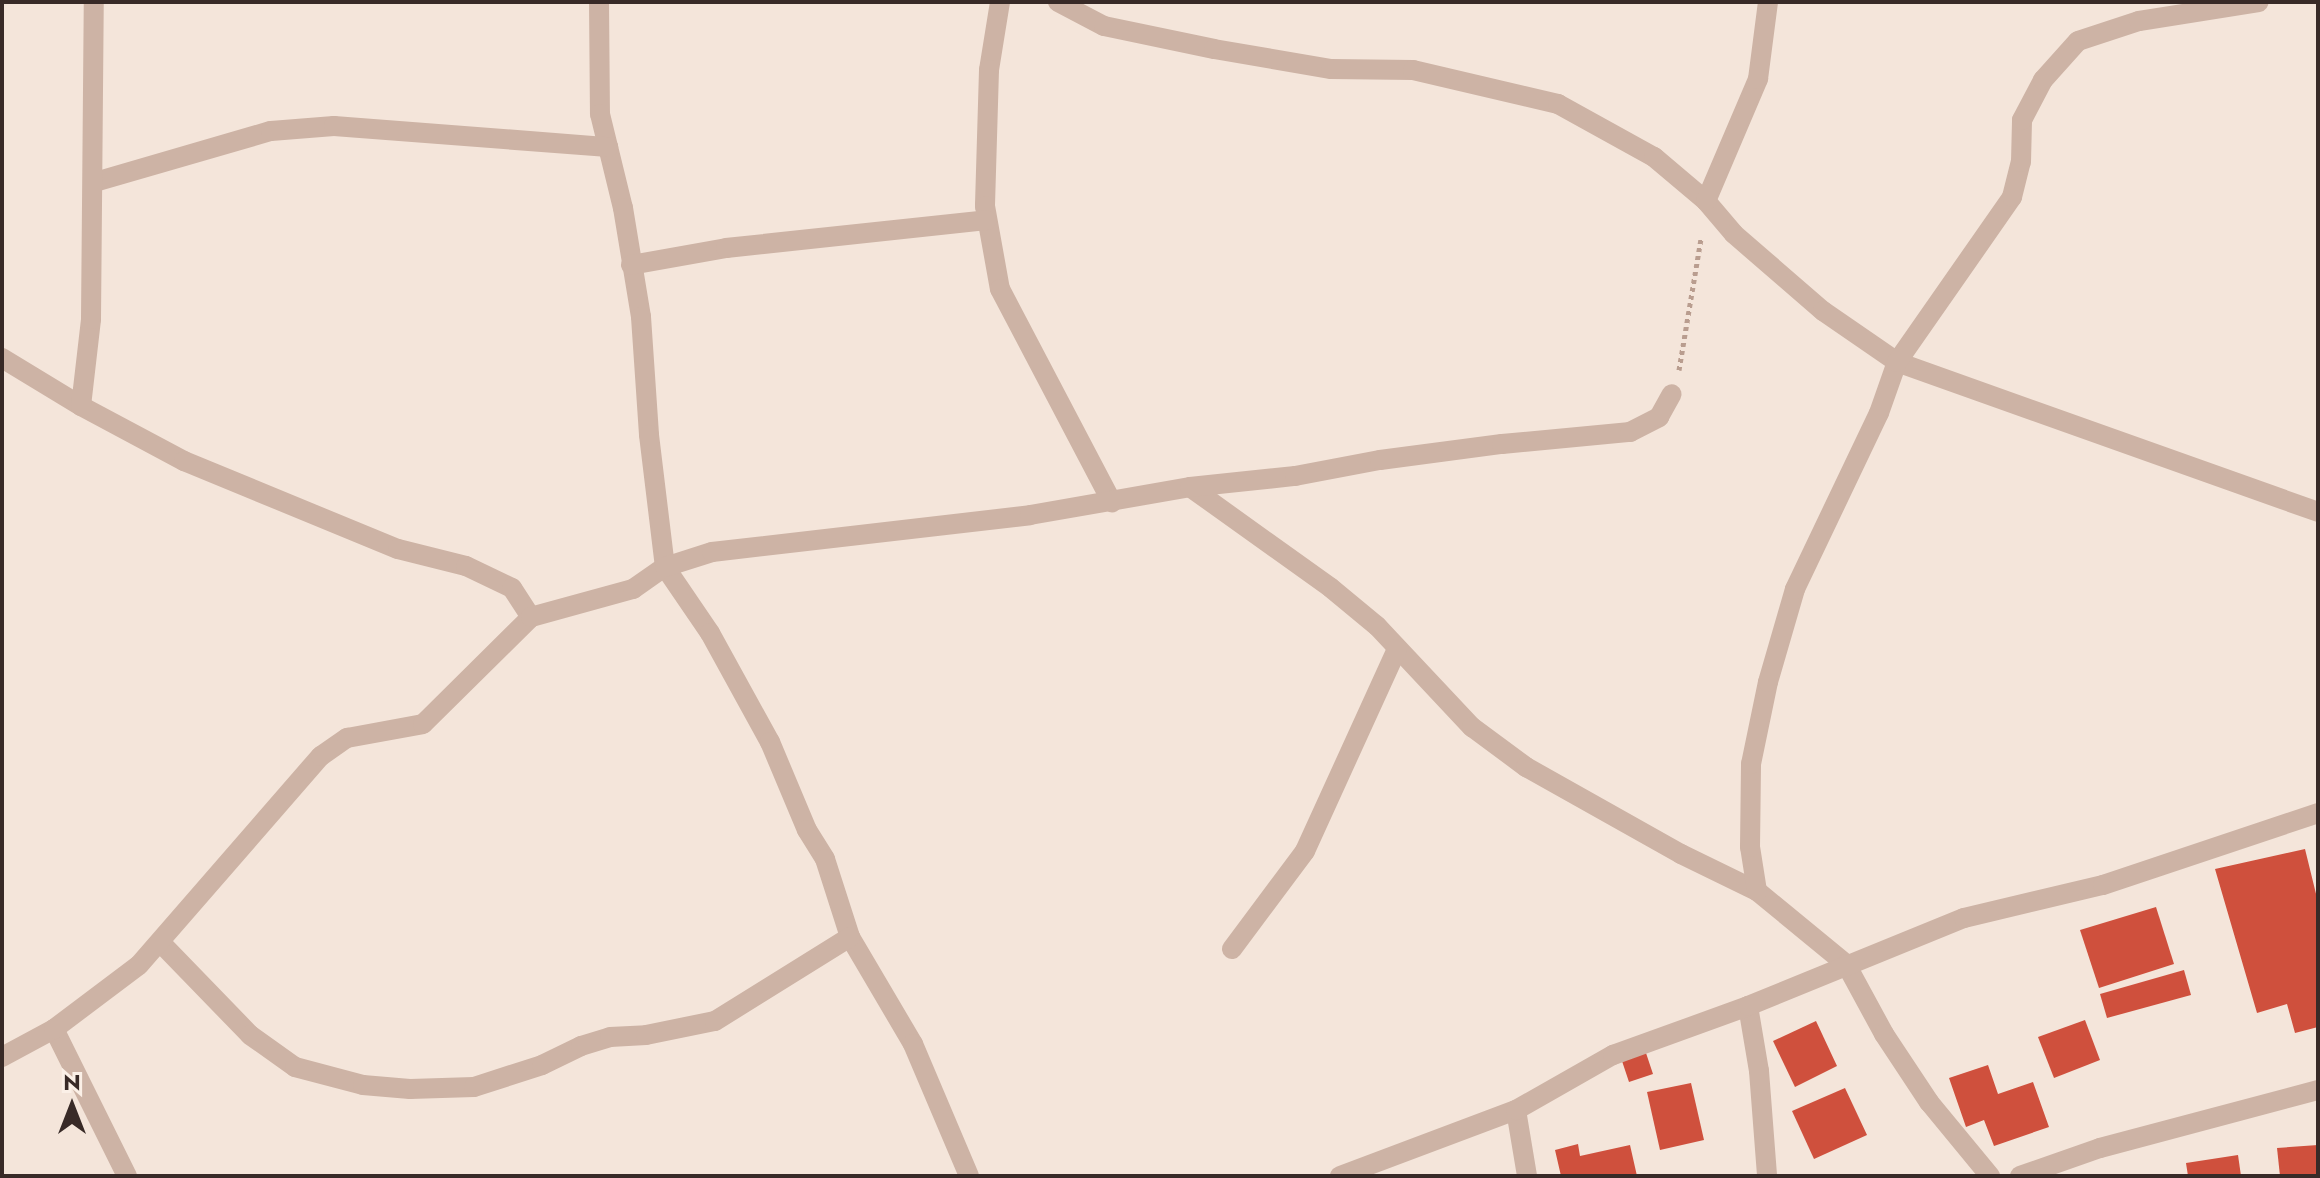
<!DOCTYPE html>
<html>
<head>
<meta charset="utf-8">
<style>
  body { margin:0 }
  #map { position:relative; width:2320px; height:1178px; overflow:hidden; background:#f4e5da; font-family:Jost,sans-serif }
  div>[style] { position:absolute }
  .building>* { inset:0; background:#cf503d }
  .path>* { height:5px; margin-top:-2.5px; transform-origin:0; background:repeating-linear-gradient(90deg,#b99d8f 0 4px,transparent 0 8px) }
  .minor>* { height:20px; margin:-10px; padding:0 10px; transform-origin:10px; border-radius:10px; background:#cdb3a5 }
  span { translate:-50% -50%; white-space:nowrap; text-align:center; line-height:1.15; -webkit-text-stroke:7px #fbf0e7; paint-order:stroke }
  .frame { position:absolute; inset:0; border:4px solid #382a27; pointer-events:none }
  .north { position:absolute; left:32px; top:1066px; width:80px; height:80px; -webkit-text-stroke:6px #fbf0e7; paint-order:stroke; rotate:0deg; font-size:22px; font-weight:700; line-height:32px; text-align:center; color:#382a27 }
  .north::after { content:''; display:block; margin:auto; width:28px; height:36px; background:#382a27; clip-path:polygon(50% 0,100% 100%,50% 72%,0 100%) }
</style>
</head>
<body>
<div id="map">
  <div class="building">
    <i style="clip-path:polygon(2305px 849px,2318px 902px,2318px 1027px,2295px 1033px,2287px 1004px,2257px 1013px,2215px 869px)"></i>
    <i style="clip-path:polygon(2156px 907px,2174px 964px,2099px 988px,2080px 930px)"></i>
    <i style="clip-path:polygon(2184px 970px,2191px 995px,2107px 1018px,2100px 994px)"></i>
    <i style="clip-path:polygon(2085px 1020px,2100px 1060px,2054px 1078px,2038px 1037px)"></i>
    <i style="clip-path:polygon(1816px 1021px,1837px 1066px,1795px 1087px,1773px 1041px)"></i>
    <i style="clip-path:polygon(1646px 1053px,1653px 1074px,1629px 1082px,1622px 1061px)"></i>
    <i style="clip-path:polygon(1988px 1065px,1998px 1094px,2033px 1082px,2049px 1127px,1994px 1146px,1984px 1120px,1966px 1127px,1949px 1078px)"></i>
    <i style="clip-path:polygon(1691px 1083px,1704px 1140px,1660px 1150px,1647px 1092px)"></i>
    <i style="clip-path:polygon(1845px 1088px,1867px 1135px,1814px 1159px,1792px 1111px)"></i>
    <i style="clip-path:polygon(1578px 1144px,1580px 1156px,1630px 1145px,1637px 1176px,1561px 1176px,1555px 1150px)"></i>
    <i style="clip-path:polygon(2318px 1145px,2318px 1176px,2280px 1176px,2277px 1148px)"></i>
    <i style="clip-path:polygon(2238px 1155px,2241px 1176px,2188px 1176px,2186px 1163px)"></i>
  </div>
  <div class="path">
    <i style="left:1679px;top:370px;width:134px;rotate:-80.5deg"></i>
  </div>
  <div class="minor">
    <i style="left:599px;top:2px;width:112px;rotate:89.5deg"></i>
    <i style="left:600px;top:114px;width:97px;rotate:76.3deg"></i>
    <i style="left:623px;top:208px;width:110px;rotate:80.6deg"></i>
    <i style="left:641px;top:317px;width:118px;rotate:86.1deg"></i>
    <i style="left:649px;top:435px;width:133px;rotate:83.1deg"></i>
    <i style="left:665px;top:567px;width:80px;rotate:55.7deg"></i>
    <i style="left:710px;top:633px;width:124px;rotate:61.2deg"></i>
    <i style="left:770px;top:742px;width:95px;rotate:67.2deg"></i>
    <i style="left:807px;top:830px;width:34px;rotate:58deg"></i>
    <i style="left:825px;top:859px;width:82px;rotate:72.2deg"></i>
    <i style="left:850px;top:937px;width:124px;rotate:59.5deg"></i>
    <i style="left:913px;top:1044px;width:143px;rotate:67deg"></i>
    <i style="left:1000px;top:2px;width:69px;rotate:99.2deg"></i>
    <i style="left:989px;top:70px;width:136px;rotate:91.7deg"></i>
    <i style="left:985px;top:206px;width:84px;rotate:79.8deg"></i>
    <i style="left:1000px;top:289px;width:241px;rotate:62.3deg"></i>
    <i style="left:1058px;top:2px;width:52px;rotate:27.6deg"></i>
    <i style="left:1104px;top:26px;width:112px;rotate:11.8deg"></i>
    <i style="left:1214px;top:49px;width:119px;rotate:9.7deg"></i>
    <i style="left:1331px;top:69px;width:82px;rotate:0.7deg"></i>
    <i style="left:1413px;top:70px;width:149px;rotate:13.2deg"></i>
    <i style="left:1558px;top:104px;width:110px;rotate:28.9deg"></i>
    <i style="left:1654px;top:157px;width:68px;rotate:40.2deg"></i>
    <i style="left:1706px;top:201px;width:43px;rotate:49.7deg"></i>
    <i style="left:1734px;top:234px;width:118px;rotate:40.9deg"></i>
    <i style="left:1823px;top:311px;width:90px;rotate:34.6deg"></i>
    <i style="left:1897px;top:362px;width:447px;rotate:19.6deg"></i>
    <i style="left:95px;top:182px;width:183px;rotate:-16.2deg"></i>
    <i style="left:271px;top:131px;width:63px;rotate:-4.5deg"></i>
    <i style="left:334px;top:126px;width:275px;rotate:4.4deg"></i>
    <i style="left:1706px;top:201px;width:133px;rotate:-66.9deg"></i>
    <i style="left:1758px;top:79px;width:78px;rotate:-82.6deg"></i>
    <i style="left:631px;top:265px;width:97px;rotate:-10.1deg"></i>
    <i style="left:726px;top:248px;width:262px;rotate:-6.1deg"></i>
    <i style="left:2px;top:358px;width:92px;rotate:31.3deg"></i>
    <i style="left:81px;top:406px;width:117px;rotate:28.1deg"></i>
    <i style="left:184px;top:461px;width:231px;rotate:22.4deg"></i>
    <i style="left:398px;top:549px;width:70px;rotate:14deg"></i>
    <i style="left:466px;top:566px;width:51px;rotate:25.6deg"></i>
    <i style="left:512px;top:588px;width:35px;rotate:57deg"></i>
    <i style="left:81px;top:406px;width:88px;rotate:-83.4deg"></i>
    <i style="left:91px;top:319px;width:317px;rotate:-89.5deg"></i>
    <i style="left:1190px;top:487px;width:173px;rotate:35.6deg"></i>
    <i style="left:1331px;top:588px;width:60px;rotate:39.6deg"></i>
    <i style="left:1377px;top:626px;width:139px;rotate:46.8deg"></i>
    <i style="left:1472px;top:727px;width:67px;rotate:36.5deg"></i>
    <i style="left:1526px;top:767px;width:178px;rotate:29.3deg"></i>
    <i style="left:1681px;top:854px;width:85px;rotate:26deg"></i>
    <i style="left:1757px;top:891px;width:115px;rotate:39.4deg"></i>
    <i style="left:1846px;top:964px;width:80px;rotate:61.5deg"></i>
    <i style="left:1884px;top:1034px;width:82px;rotate:56.5deg"></i>
    <i style="left:1929px;top:1102px;width:96px;rotate:50.5deg"></i>
    <i style="left:1757px;top:891px;width:45px;rotate:-99deg"></i>
    <i style="left:1750px;top:847px;width:83px;rotate:-89.3deg"></i>
    <i style="left:1751px;top:764px;width:84px;rotate:-78.3deg"></i>
    <i style="left:1768px;top:682px;width:97px;rotate:-73.8deg"></i>
    <i style="left:1795px;top:589px;width:195px;rotate:-64.5deg"></i>
    <i style="left:1879px;top:413px;width:54px;rotate:-70.6deg"></i>
    <i style="left:1897px;top:362px;width:201px;rotate:-55.1deg"></i>
    <i style="left:2012px;top:197px;width:36px;rotate:-76deg"></i>
    <i style="left:2021px;top:162px;width:42px;rotate:-88.6deg"></i>
    <i style="left:2022px;top:120px;width:45px;rotate:-62.3deg"></i>
    <i style="left:2043px;top:80px;width:52px;rotate:-48.1deg"></i>
    <i style="left:2078px;top:41px;width:64px;rotate:-18.2deg"></i>
    <i style="left:2139px;top:21px;width:121px;rotate:-9deg"></i>
    <i style="left:160px;top:942px;width:129px;rotate:45.9deg"></i>
    <i style="left:250px;top:1035px;width:55px;rotate:35.4deg"></i>
    <i style="left:295px;top:1067px;width:70px;rotate:14.8deg"></i>
    <i style="left:363px;top:1085px;width:47px;rotate:4.9deg"></i>
    <i style="left:410px;top:1089px;width:64px;rotate:-1.8deg"></i>
    <i style="left:474px;top:1087px;width:71px;rotate:-17.9deg"></i>
    <i style="left:542px;top:1065px;width:43px;rotate:-26deg"></i>
    <i style="left:581px;top:1046px;width:30px;rotate:-17deg"></i>
    <i style="left:610px;top:1037px;width:36px;rotate:-3deg"></i>
    <i style="left:646px;top:1035px;width:70px;rotate:-11.5deg"></i>
    <i style="left:715px;top:1021px;width:159px;rotate:-31.9deg"></i>
    <i style="left:1232px;top:949px;width:122px;rotate:-53.3deg"></i>
    <i style="left:1305px;top:851px;width:222px;rotate:-65.5deg"></i>
    <i style="left:1748px;top:1006px;width:66px;rotate:80.4deg"></i>
    <i style="left:1759px;top:1071px;width:105px;rotate:85.6deg"></i>
    <i style="left:54px;top:1029px;width:164px;rotate:63.6deg"></i>
    <i style="left:2px;top:1057px;width:59px;rotate:-28.3deg"></i>
    <i style="left:54px;top:1029px;width:106px;rotate:-37deg"></i>
    <i style="left:139px;top:965px;width:277px;rotate:-49deg"></i>
    <i style="left:321px;top:756px;width:32px;rotate:-35deg"></i>
    <i style="left:347px;top:738px;width:77px;rotate:-10.4deg"></i>
    <i style="left:423px;top:724px;width:152px;rotate:-44.7deg"></i>
    <i style="left:531px;top:617px;width:106px;rotate:-15.4deg"></i>
    <i style="left:633px;top:589px;width:39px;rotate:-35deg"></i>
    <i style="left:665px;top:567px;width:49px;rotate:-17.7deg"></i>
    <i style="left:712px;top:552px;width:320px;rotate:-6.6deg"></i>
    <i style="left:1030px;top:515px;width:162px;rotate:-9.9deg"></i>
    <i style="left:1190px;top:487px;width:106px;rotate:-6deg"></i>
    <i style="left:1295px;top:476px;width:86px;rotate:-10.7deg"></i>
    <i style="left:1380px;top:460px;width:123px;rotate:-7.5deg"></i>
    <i style="left:1502px;top:444px;width:129px;rotate:-5.4deg"></i>
    <i style="left:1630px;top:432px;width:33px;rotate:-27deg"></i>
    <i style="left:1659px;top:417px;width:26px;rotate:-61deg"></i>
    <i style="left:1516px;top:1110px;width:67px;rotate:80.5deg"></i>
    <i style="left:1340px;top:1176px;width:188px;rotate:-20.6deg"></i>
    <i style="left:1516px;top:1110px;width:112px;rotate:-29.6deg"></i>
    <i style="left:1613px;top:1055px;width:144px;rotate:-19.9deg"></i>
    <i style="left:1748px;top:1006px;width:233px;rotate:-22.2deg"></i>
    <i style="left:1964px;top:918px;width:143px;rotate:-13.4deg"></i>
    <i style="left:2103px;top:885px;width:227px;rotate:-18.5deg"></i>
    <i style="left:2020px;top:1176px;width:85px;rotate:-19.3deg"></i>
    <i style="left:2100px;top:1148px;width:226px;rotate:-14.9deg"></i>
  </div>
  <div class="frame"></div>
  <div class="north">N</div>
</div>
</body>
</html>
